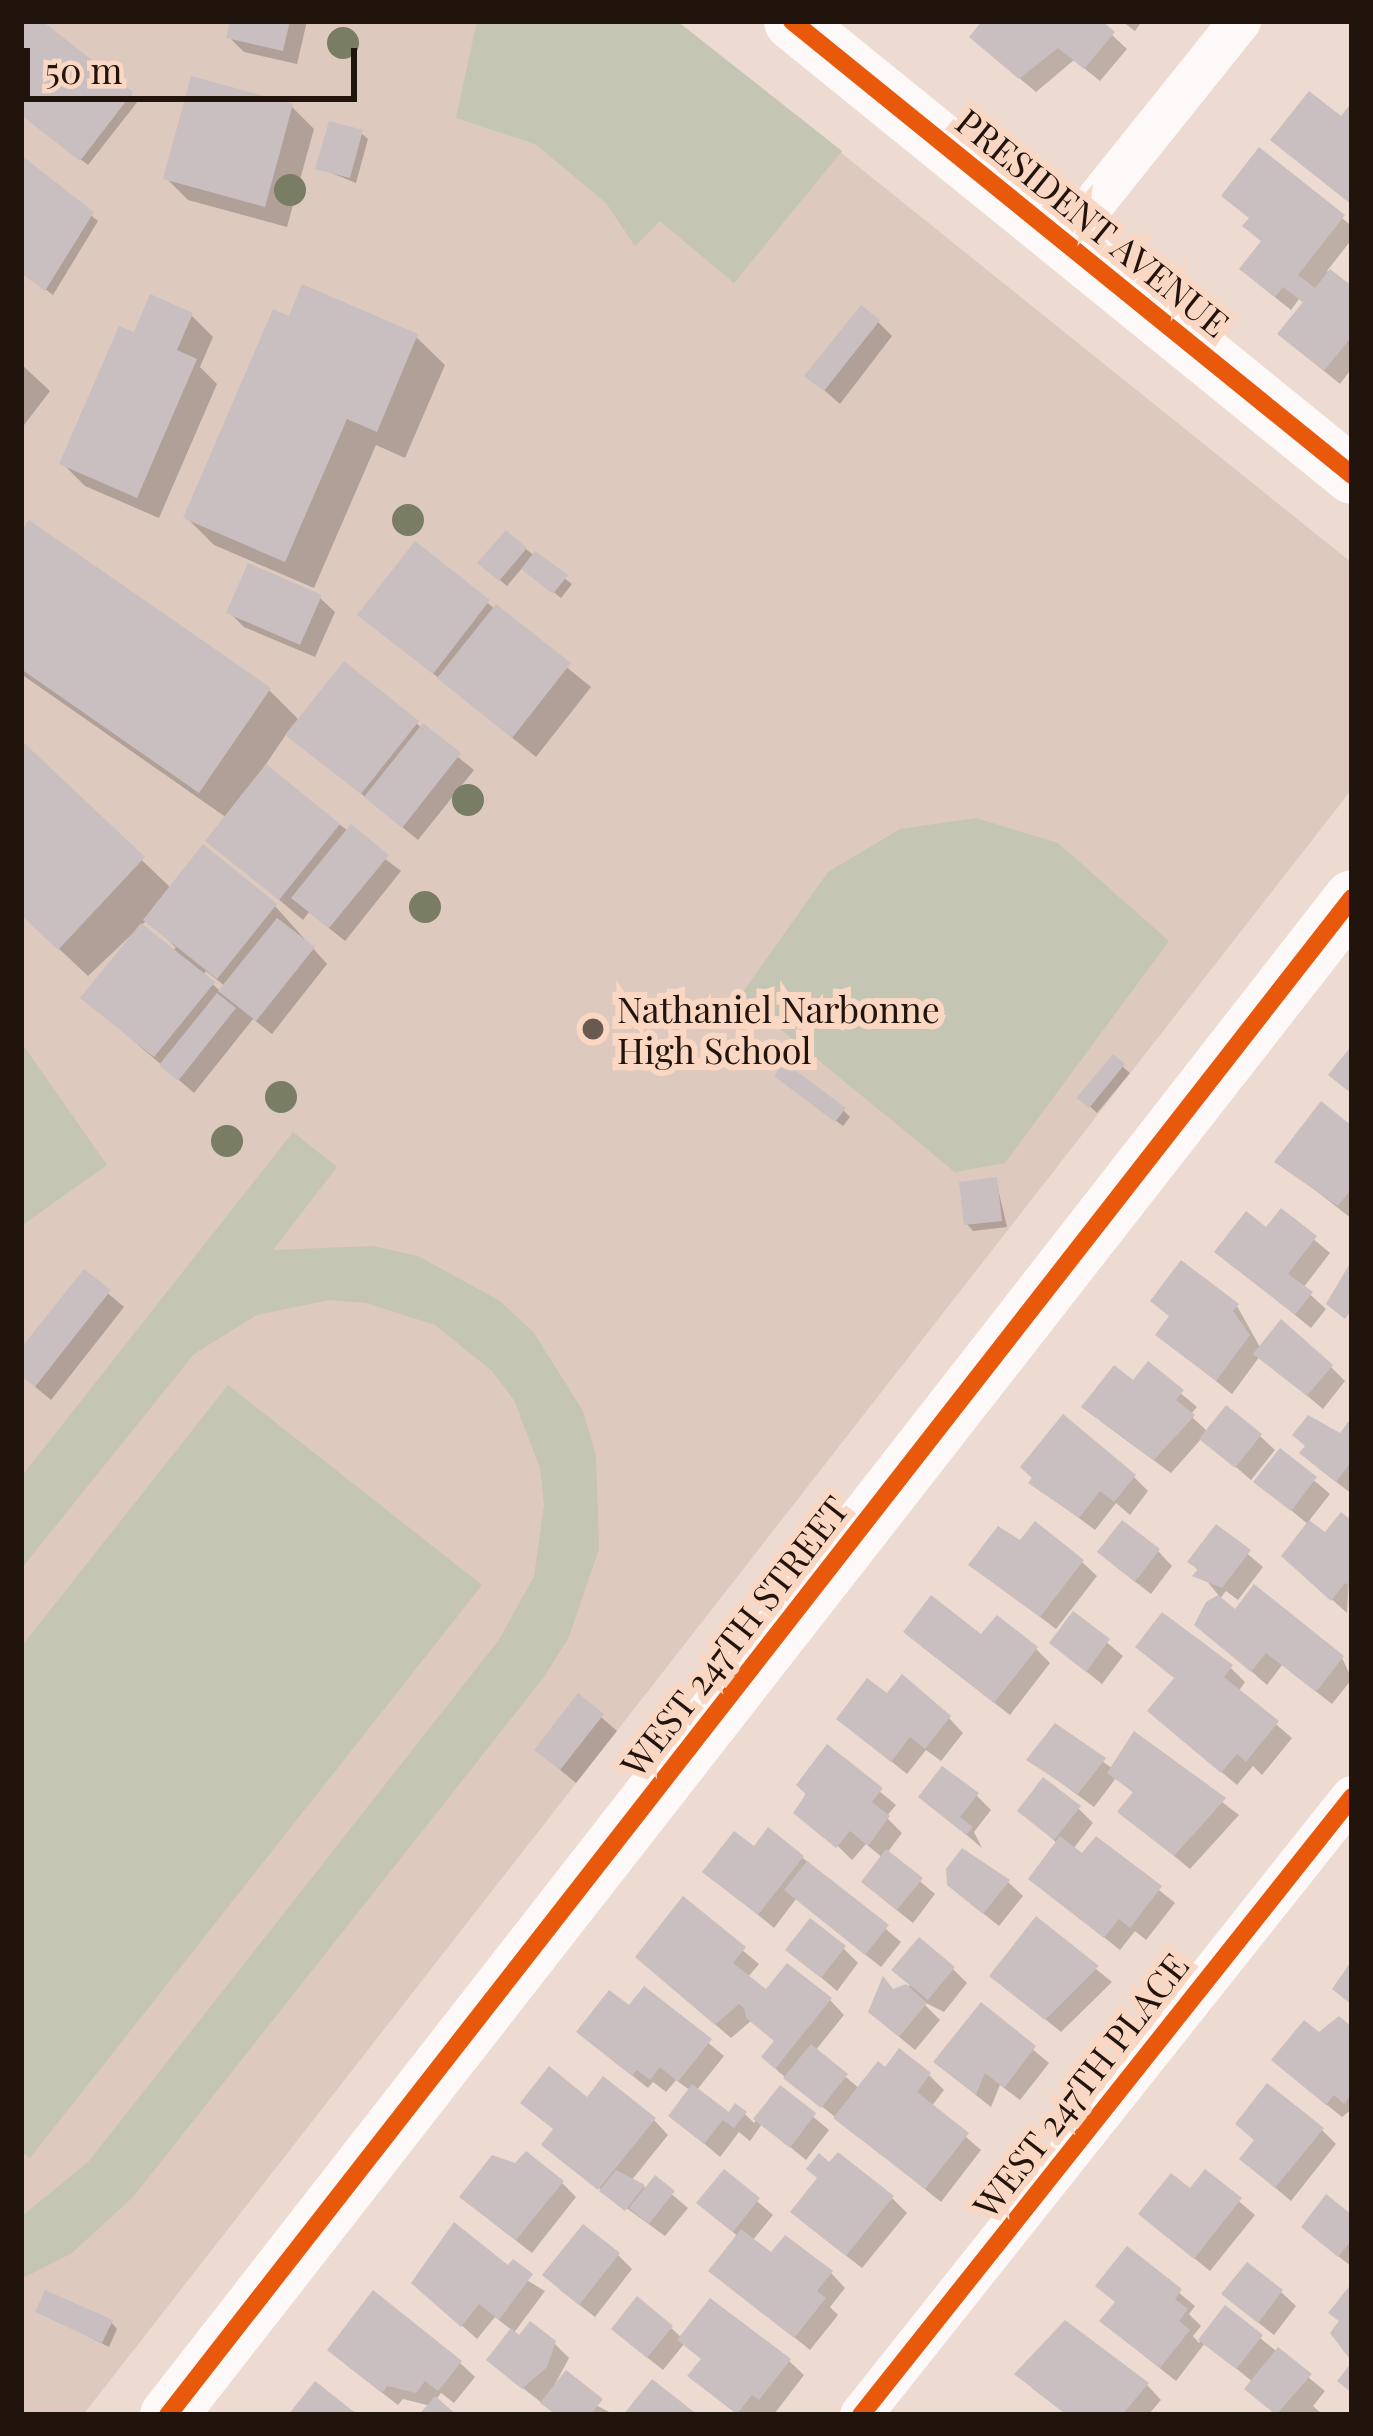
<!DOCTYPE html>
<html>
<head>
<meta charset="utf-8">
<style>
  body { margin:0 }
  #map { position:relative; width:1373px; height:2436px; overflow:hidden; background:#eddad0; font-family:"Playfair Display",serif }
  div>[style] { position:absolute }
  .education>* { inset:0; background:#ddc9be }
  .green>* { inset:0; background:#c5c5b4 }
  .shadow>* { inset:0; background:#0003 }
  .building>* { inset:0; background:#c9bfc1 }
  .street>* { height:42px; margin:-21px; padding:0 21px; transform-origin:21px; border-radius:21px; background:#fcf9f8 }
  .secondary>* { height:57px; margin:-28.5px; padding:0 28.5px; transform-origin:28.5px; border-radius:28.5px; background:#fcf9f8 }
  .cycleway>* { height:18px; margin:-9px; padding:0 9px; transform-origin:9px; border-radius:9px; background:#e8590c }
  .trees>* { width:32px; height:32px; margin:-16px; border-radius:50%; background:#787d63 }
  .dots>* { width:33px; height:33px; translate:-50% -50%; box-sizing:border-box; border:6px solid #fad7c3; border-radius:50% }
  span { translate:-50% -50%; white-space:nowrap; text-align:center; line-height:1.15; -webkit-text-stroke:12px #fad7c3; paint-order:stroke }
  .street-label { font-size:36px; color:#20140d }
  .poi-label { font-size:36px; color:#20140d }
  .left { translate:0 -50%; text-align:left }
  .frame { position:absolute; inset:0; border:24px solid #20140d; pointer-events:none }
  .scale { position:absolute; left:24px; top:48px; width:333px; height:54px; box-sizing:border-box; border:6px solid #20140d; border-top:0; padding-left:15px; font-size:36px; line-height:42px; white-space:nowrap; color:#20140d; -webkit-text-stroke:9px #fad7c3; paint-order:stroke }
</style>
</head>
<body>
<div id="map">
  <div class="education">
    <i style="clip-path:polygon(21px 21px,677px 21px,1352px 563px,1352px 789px,83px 2415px,21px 2415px)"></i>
  </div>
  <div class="green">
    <i style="clip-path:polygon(477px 21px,677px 21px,842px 151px,734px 283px,660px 221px,635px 246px,606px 203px,535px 144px,456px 118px)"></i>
    <i style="clip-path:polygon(976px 818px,1058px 843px,1169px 941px,1005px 1163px,955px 1172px,740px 996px,828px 872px,900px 829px)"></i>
    <i style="clip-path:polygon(21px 1042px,107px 1165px,21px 1226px)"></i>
    <i style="clip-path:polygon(293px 1132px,337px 1167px,273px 1250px,373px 1246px,418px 1256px,500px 1301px,534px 1333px,583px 1411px,596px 1456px,599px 1549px,569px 1637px,544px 1677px,134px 2196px,72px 2253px,21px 2279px,21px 2217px,89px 2161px,498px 1641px,534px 1577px,544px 1505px,540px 1468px,514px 1400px,492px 1371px,435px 1325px,366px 1303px,329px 1300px,257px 1315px,194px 1354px,21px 1569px,21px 1477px)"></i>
    <i style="clip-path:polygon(228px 1385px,482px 1585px,30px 2158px,21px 2151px,21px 1647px)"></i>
  </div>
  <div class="shadow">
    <i style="clip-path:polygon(21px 21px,37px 21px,138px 101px,88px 165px,21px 113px)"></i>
    <i style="clip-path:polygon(233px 21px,307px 21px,297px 64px,244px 52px,229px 37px)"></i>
    <i style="clip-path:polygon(987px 21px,1097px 21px,1127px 49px,1100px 81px,1074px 60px,1036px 92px,987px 51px)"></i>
    <i style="clip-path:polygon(1122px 21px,1142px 21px,1135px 31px)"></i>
    <i style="clip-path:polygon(292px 107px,314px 129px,287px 227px,188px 200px,166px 178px)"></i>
    <i style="clip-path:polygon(361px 133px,368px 139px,356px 183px,319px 168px)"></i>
    <i style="clip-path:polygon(1259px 152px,1352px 226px,1352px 239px,1327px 271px,1352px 290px,1352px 368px,1340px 384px,1296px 348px,1305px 304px,1299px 299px,1291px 310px,1257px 283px,1263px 242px,1251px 219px)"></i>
    <i style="clip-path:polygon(21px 159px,98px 221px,53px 295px,21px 271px)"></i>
    <i style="clip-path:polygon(191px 315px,213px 337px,200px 367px,217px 384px,159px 518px,85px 486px,63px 464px,135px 336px)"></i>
    <i style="clip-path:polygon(290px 320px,416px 337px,445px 365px,405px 458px,376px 445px,314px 588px,214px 545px,186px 517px)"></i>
    <i style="clip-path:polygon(878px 322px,892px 336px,840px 404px,808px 376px)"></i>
    <i style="clip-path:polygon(21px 364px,50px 391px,21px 429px)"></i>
    <i style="clip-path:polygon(506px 534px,572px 584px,561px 598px,523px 567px,507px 586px,488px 570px)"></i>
    <i style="clip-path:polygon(21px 537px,269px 690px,300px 721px,344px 665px,474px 770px,418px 840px,287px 733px,264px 767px,401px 871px,345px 941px,309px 912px,303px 920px,209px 840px,227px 818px,21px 674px)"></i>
    <i style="clip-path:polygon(416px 545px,591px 687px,536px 757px,361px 615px)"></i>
    <i style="clip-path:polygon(320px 598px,335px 612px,315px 657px,244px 627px,229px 612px)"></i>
    <i style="clip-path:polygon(evenodd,21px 745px,172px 889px,275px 906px,327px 964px,272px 1034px,253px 1019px,194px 1093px,84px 998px,176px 948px,148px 919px,88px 976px,21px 913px,21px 745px,206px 971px,226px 987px,221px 992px,203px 975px,206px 971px)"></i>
    <i style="clip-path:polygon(1113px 1058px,1130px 1073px,1097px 1113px,1081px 1098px)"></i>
    <i style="clip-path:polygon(784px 1082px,844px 1111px,850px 1117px,843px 1126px)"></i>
    <i style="clip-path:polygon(1352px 1131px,1352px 1219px,1278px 1161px)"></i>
    <i style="clip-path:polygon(996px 1180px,1007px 1227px,973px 1231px,967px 1224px)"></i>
    <i style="clip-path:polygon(1281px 1212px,1330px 1253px,1303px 1288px,1326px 1309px,1311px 1328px,1218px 1252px,1267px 1231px)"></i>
    <i style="clip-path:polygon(84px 1273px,124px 1307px,51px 1400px,21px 1375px,21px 1353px)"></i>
    <i style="clip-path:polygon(1237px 1306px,1261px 1349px,1331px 1367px,1345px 1381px,1323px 1409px,1260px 1356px,1232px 1394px,1159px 1335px,1171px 1318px)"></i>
    <i style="clip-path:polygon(1148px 1366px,1197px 1407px,1190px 1415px,1208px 1432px,1260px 1436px,1275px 1450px,1251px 1480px,1202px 1438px,1171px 1473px,1100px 1421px)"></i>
    <i style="clip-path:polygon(1352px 1425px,1352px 1494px,1318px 1468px)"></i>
    <i style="clip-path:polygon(1281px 1452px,1330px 1494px,1308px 1522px,1326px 1536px,1352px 1525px,1347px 1613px,1299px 1570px,1309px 1525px,1257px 1482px)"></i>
    <i style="clip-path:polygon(1134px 1477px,1148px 1491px,1130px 1515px,1116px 1503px,1095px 1530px,1032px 1483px)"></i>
    <i style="clip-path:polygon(1217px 1528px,1263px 1567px,1238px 1600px,1226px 1591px,1219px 1600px,1236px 1613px,1255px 1589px,1342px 1658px,1352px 1679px,1332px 1704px,1282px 1665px,1267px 1685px,1198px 1624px,1220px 1597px,1191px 1562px)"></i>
    <i style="clip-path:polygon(1021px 1544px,1082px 1562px,1097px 1576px,1056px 1629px,972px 1565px)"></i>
    <i style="clip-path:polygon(1158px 1551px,1172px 1566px,1151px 1594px,1115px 1566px)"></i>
    <i style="clip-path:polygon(1074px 1615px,1123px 1656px,1102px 1684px,1068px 1657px)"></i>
    <i style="clip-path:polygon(982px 1638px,1036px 1649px,1050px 1663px,1010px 1715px,921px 1646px)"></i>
    <i style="clip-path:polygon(1231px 1668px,1245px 1682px,1238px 1692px,1292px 1738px,1262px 1775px,1253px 1766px,1237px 1785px,1165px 1725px)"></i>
    <i style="clip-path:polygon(578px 1697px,617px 1731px,576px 1783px,553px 1764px)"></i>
    <i style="clip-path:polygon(887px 1697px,949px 1718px,963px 1733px,941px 1761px,926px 1750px,907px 1774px,839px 1719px)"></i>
    <i style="clip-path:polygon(1056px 1727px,1113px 1769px,1135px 1735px,1239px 1815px,1190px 1869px,1121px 1812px,1135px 1794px,1116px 1778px,1094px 1807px,1030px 1760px)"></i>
    <i style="clip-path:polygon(827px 1748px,896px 1805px,886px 1817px,902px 1833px,887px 1853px,935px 1894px,913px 1923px,879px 1896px,883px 1858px,866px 1844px,852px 1860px,799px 1808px)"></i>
    <i style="clip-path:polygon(977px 1796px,991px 1810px,974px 1832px,982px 1848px,922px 1797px)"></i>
    <i style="clip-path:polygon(1079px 1809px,1093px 1823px,1073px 1849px,1083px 1857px,1097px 1840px,1175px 1903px,1146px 1940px,1135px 1931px,1120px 1950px,1031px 1879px,1058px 1844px,1021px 1811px)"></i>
    <i style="clip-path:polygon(754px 1851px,803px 1858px,901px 1942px,881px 1967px,796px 1899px,774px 1928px,706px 1872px)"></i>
    <i style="clip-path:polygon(1008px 1882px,1023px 1896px,999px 1926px,965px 1899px)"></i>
    <i style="clip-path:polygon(683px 1901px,759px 1964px,747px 1978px,766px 1993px,830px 2000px,844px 2015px,815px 2051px,860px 2089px,885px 2071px,929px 2075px,944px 2090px,931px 2107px,981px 2150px,941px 2202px,779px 2072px,765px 2057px,777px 2042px,752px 2020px,731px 2038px,653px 1971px)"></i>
    <i style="clip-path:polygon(1036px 1920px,1112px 1982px,1061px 2032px,993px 1976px)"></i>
    <i style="clip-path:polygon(844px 1949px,858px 1963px,837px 1991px,789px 1950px)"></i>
    <i style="clip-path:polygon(953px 1969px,967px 1983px,944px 2012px,920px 2000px,940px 2020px,915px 2050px,886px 2026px,895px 1991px)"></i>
    <i style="clip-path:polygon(644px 1990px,724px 2056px,696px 2091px,729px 2116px,745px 2114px,754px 2123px,780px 2089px,829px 2130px,806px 2160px,762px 2124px,750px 2141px,739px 2132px,720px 2157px,672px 2116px,691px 2091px,676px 2080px,666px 2092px,653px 2082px,648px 2088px,595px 2046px)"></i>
    <i style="clip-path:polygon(981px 2006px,1049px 2063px,1020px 2100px,1000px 2085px,991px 2107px,952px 2076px)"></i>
    <i style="clip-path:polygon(1352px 2031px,1352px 2109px,1342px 2117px,1290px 2075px,1319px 2036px)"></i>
    <i style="clip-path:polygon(588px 2101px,654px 2120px,668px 2135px,631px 2181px,648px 2189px,655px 2180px,688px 2208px,665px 2236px,559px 2159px)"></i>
    <i style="clip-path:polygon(1322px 2130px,1336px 2144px,1291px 2201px,1258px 2173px)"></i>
    <i style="clip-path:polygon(724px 2173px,773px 2215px,752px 2241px,772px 2257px,831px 2273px,845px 2288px,830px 2307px,838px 2315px,810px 2350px,712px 2271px,739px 2237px,714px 2217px)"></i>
    <i style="clip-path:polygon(1206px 2173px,1255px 2215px,1210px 2271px,1157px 2228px)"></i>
    <i style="clip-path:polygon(562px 2183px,576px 2197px,532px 2253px,478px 2211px)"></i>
    <i style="clip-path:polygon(892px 2198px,907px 2213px,862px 2268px,808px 2226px)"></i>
    <i style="clip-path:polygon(1352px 2218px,1352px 2267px,1319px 2241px)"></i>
    <i style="clip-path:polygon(1127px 2250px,1195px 2306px,1189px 2314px,1201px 2326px,1193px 2336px,1199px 2343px,1226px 2310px,1325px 2391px,1313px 2406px,1323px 2415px,1276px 2415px,1253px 2382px,1205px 2343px,1176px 2381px,1118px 2335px)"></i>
    <i style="clip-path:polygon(618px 2255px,632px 2269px,595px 2317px,560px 2290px)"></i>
    <i style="clip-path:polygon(508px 2269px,545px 2291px,513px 2334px,554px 2343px,569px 2358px,555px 2384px,615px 2415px,557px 2415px,505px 2374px,513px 2331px,495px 2317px,477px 2339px,430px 2297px)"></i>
    <i style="clip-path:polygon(1281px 2292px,1296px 2306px,1274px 2335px,1240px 2308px)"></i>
    <i style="clip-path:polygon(38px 2311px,111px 2322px,117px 2329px,109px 2347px)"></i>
    <i style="clip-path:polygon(671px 2328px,682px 2338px,789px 2361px,804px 2375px,775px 2413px,738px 2415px,706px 2390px,703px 2360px,684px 2344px,663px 2370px,629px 2343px)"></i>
    <i style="clip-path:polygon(460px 2363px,475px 2377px,454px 2403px,441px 2393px,435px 2401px,453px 2415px,423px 2415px,431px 2406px,403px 2399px,398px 2405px,345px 2364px)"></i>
    <i style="clip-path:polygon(1147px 2385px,1161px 2400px,1148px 2415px,1067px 2415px,1032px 2388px)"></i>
  </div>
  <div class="building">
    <i style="clip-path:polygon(21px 21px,42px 21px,133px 92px,80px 161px,21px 115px)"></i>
    <i style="clip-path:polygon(230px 21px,290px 21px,283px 51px,226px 38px)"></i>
    <i style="clip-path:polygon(982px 21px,1102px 21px,1115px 32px,1084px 69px,1058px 48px,1019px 79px,969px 37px)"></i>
    <i style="clip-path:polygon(191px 76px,293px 104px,265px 207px,163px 179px)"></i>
    <i style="clip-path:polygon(1309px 91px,1341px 116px,1352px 102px,1352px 205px,1270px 140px)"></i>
    <i style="clip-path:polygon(329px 121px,363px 130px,350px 178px,315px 169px)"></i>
    <i style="clip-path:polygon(1259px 147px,1345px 215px,1298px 275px,1315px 288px,1330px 269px,1352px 286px,1352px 336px,1324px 371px,1277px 334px,1303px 302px,1283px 287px,1275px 297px,1239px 269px,1261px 241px,1242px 226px,1249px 218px,1221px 196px)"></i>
    <i style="clip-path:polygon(21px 155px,94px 212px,45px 291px,21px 273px)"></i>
    <i style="clip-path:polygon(302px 284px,418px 334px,377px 432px,347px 419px,285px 562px,183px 518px,273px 309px,289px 316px)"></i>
    <i style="clip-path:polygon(150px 294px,193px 313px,177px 350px,197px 359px,137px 498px,59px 464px,119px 326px,134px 332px)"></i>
    <i style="clip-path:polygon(861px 305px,880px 320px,824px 391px,804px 376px)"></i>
    <i style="clip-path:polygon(29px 520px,271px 688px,199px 793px,21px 669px,21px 531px)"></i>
    <i style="clip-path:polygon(506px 530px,527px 548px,499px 581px,477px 563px)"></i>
    <i style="clip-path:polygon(415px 541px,490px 600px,433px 674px,357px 615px)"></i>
    <i style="clip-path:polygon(535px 551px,568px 575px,553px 594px,521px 569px)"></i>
    <i style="clip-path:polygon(248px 563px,322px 595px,300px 645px,226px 613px)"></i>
    <i style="clip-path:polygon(496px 604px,571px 663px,512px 738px,437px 678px)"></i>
    <i style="clip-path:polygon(344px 661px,419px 721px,361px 794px,285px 735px)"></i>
    <i style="clip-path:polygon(423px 723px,461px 753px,402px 828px,364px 797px)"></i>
    <i style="clip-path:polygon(21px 740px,145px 857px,58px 950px,21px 915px)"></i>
    <i style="clip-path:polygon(266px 764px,340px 824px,279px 900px,205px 841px)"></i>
    <i style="clip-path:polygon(351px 824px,389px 855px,329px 928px,291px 898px)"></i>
    <i style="clip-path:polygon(203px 844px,277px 904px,217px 979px,143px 920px)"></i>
    <i style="clip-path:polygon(277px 918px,315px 947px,256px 1021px,218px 991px)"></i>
    <i style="clip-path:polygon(141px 923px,215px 982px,154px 1057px,80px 998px)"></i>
    <i style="clip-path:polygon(217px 993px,236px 1008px,178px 1081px,159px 1065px)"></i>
    <i style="clip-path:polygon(1352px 1045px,1352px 1094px,1328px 1075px)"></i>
    <i style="clip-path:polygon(1113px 1054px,1125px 1064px,1089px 1108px,1076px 1098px)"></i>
    <i style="clip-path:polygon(784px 1062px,846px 1108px,835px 1122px,774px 1076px)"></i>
    <i style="clip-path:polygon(1321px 1101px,1352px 1126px,1352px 1188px,1338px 1206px,1274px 1162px)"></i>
    <i style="clip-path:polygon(997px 1177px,1002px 1221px,964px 1225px,959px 1182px)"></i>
    <i style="clip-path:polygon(1281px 1208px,1317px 1236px,1288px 1274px,1313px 1292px,1295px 1315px,1214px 1252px,1246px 1211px,1266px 1227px)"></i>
    <i style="clip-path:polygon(1181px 1260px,1239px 1304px,1233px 1311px,1250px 1335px,1216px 1381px,1155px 1335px,1169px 1316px,1150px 1301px)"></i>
    <i style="clip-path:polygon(1352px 1260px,1352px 1309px,1345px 1319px,1326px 1304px)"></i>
    <i style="clip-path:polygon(84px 1269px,111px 1290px,35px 1387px,21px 1376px,21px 1348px)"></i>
    <i style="clip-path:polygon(1281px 1319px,1333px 1365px,1307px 1396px,1253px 1354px)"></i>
    <i style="clip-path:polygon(1148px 1361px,1184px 1390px,1176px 1400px,1195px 1415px,1154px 1460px,1081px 1407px,1114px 1365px,1133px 1380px)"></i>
    <i style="clip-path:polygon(1226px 1405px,1262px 1434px,1235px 1468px,1199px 1439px)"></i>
    <i style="clip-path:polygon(1063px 1414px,1136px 1475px,1114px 1502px,1100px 1491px,1079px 1518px,1028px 1483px,1032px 1478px,1020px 1467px)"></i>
    <i style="clip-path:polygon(1308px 1415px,1340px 1433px,1352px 1417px,1352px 1461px,1336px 1482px,1299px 1453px,1305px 1446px,1292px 1435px)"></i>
    <i style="clip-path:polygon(1280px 1448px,1317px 1477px,1291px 1511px,1253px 1482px)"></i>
    <i style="clip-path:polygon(1341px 1512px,1352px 1521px,1352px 1588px,1345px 1583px,1331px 1601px,1281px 1556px,1309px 1520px,1325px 1532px)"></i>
    <i style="clip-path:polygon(1122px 1520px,1160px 1549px,1135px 1582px,1097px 1552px)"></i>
    <i style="clip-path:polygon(1035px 1521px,1084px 1560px,1040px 1617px,968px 1565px,998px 1526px,1020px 1540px)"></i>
    <i style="clip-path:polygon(1216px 1524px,1251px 1550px,1222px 1588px,1192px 1576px,1198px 1569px,1187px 1562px)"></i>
    <i style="clip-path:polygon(1254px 1584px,1344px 1656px,1316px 1692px,1266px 1653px,1251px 1672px,1194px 1625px,1206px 1602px,1218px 1595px,1235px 1609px)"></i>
    <i style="clip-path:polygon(931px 1595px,981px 1634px,997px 1615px,1038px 1647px,994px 1703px,903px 1632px)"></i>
    <i style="clip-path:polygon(1073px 1611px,1110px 1639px,1086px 1672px,1049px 1643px)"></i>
    <i style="clip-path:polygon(1162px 1612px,1233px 1665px,1224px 1677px,1279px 1721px,1246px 1762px,1237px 1754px,1221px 1773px,1147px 1711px,1174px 1678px,1135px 1647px)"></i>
    <i style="clip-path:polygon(902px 1674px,951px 1716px,925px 1749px,910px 1737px,891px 1762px,836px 1719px,867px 1678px,887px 1693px)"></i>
    <i style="clip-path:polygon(578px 1693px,604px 1714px,560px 1770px,534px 1750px)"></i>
    <i style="clip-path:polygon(1055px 1723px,1106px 1758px,1078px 1794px,1026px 1760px)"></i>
    <i style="clip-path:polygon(1134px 1731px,1226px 1798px,1174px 1856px,1117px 1812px,1133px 1792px,1107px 1773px)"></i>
    <i style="clip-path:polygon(827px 1744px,883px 1788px,872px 1802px,890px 1816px,868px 1846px,850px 1831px,836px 1848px,793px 1813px,806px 1794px,796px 1785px)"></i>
    <i style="clip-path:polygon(942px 1766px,979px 1793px,960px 1817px,973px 1827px,966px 1835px,918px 1797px)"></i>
    <i style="clip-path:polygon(1043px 1777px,1081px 1806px,1054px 1840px,1017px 1811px)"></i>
    <i style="clip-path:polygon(768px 1827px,804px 1856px,758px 1915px,702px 1872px,734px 1831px,754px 1846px)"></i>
    <i style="clip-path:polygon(1060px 1836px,1082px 1853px,1096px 1836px,1162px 1886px,1130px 1928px,1119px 1919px,1104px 1938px,1028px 1879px)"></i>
    <i style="clip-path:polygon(962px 1848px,1010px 1880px,983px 1914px,947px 1885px,946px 1869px)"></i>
    <i style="clip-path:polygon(886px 1849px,923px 1878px,897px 1910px,861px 1882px)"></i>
    <i style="clip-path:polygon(807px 1861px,889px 1925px,865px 1955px,784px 1890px)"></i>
    <i style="clip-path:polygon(683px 1896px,746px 1947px,733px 1963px,766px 1989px,787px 1963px,832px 1998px,775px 2069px,761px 2057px,774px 2041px,746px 2018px,744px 2008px,739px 2004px,715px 2025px,635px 1957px)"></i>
    <i style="clip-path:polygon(1036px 1916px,1099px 1966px,1045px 2020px,989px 1976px)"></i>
    <i style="clip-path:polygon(810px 1918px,846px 1946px,821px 1978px,785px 1950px)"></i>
    <i style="clip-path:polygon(919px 1937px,955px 1967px,928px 2000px,891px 1970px)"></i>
    <i style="clip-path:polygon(1352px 1960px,1352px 2005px,1332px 1989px)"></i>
    <i style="clip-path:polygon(883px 1976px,893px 1989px,906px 1984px,927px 2003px,899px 2037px,868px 2012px)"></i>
    <i style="clip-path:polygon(644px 1986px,712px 2039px,678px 2082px,660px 2067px,650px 2080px,637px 2070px,632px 2076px,576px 2032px,609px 1990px,629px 2005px)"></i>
    <i style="clip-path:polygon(981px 2002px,1036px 2046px,1004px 2088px,985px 2073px,976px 2095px,933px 2062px)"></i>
    <i style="clip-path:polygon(1339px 2016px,1352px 2027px,1352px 2094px,1344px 2104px,1334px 2095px,1326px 2105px,1271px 2060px,1304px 2020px,1319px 2032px)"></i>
    <i style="clip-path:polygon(811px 2044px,848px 2074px,821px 2108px,783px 2078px)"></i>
    <i style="clip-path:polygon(899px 2048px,931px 2073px,917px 2092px,969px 2133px,925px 2189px,833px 2118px,878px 2061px,885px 2067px)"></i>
    <i style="clip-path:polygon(549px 2066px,587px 2097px,603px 2076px,656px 2118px,598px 2190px,541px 2145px,553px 2129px,520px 2103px)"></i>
    <i style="clip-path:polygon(1267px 2083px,1324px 2128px,1275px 2188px,1239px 2159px,1254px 2140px,1235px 2124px)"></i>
    <i style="clip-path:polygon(692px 2084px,729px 2112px,735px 2103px,747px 2112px,734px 2128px,723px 2120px,704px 2144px,668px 2116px)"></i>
    <i style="clip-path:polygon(780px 2085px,816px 2113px,790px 2148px,753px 2119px)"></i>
    <i style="clip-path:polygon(526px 2151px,564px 2181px,516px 2240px,459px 2197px,492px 2155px,515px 2163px)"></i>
    <i style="clip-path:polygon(838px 2152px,894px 2196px,846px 2256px,790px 2212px,817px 2178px,806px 2169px,819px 2153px,829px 2162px)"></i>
    <i style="clip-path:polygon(724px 2169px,760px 2198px,733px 2232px,696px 2203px)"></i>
    <i style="clip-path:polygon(1205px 2169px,1242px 2198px,1194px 2259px,1138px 2214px,1171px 2173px,1190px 2188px)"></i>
    <i style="clip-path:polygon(616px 2170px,645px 2185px,625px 2211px,599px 2191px)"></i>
    <i style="clip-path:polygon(655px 2175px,675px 2191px,649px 2224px,629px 2208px)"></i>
    <i style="clip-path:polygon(1326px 2194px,1352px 2215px,1352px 2240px,1338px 2257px,1301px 2227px)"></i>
    <i style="clip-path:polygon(454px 2222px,508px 2265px,513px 2259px,533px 2274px,499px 2320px,479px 2304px,461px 2327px,411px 2283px)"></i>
    <i style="clip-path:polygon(583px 2224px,620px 2253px,579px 2305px,542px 2275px)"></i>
    <i style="clip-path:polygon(741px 2229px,771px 2252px,785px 2235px,833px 2271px,817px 2291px,826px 2298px,794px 2338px,708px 2271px)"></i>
    <i style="clip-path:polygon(1127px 2246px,1182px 2289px,1175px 2299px,1188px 2309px,1179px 2321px,1190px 2330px,1160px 2368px,1099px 2321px,1115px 2302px,1095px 2286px)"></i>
    <i style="clip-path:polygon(1247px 2262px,1283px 2290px,1258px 2323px,1221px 2294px)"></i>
    <i style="clip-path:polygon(1352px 2283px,1352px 2354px,1349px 2358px,1330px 2333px,1339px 2321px,1328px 2313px)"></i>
    <i style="clip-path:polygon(45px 2290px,113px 2320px,102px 2343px,35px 2312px)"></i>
    <i style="clip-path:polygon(373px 2290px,462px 2361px,438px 2391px,425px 2381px,416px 2393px,387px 2386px,382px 2393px,327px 2350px)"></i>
    <i style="clip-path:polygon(637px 2296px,673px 2326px,647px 2358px,611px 2329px)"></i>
    <i style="clip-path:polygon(710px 2298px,791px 2359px,759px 2400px,752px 2395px,737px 2414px,687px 2376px,701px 2359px,677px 2340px)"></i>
    <i style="clip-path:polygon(1225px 2305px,1263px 2335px,1236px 2369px,1198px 2340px)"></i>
    <i style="clip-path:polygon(1065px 2320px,1149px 2383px,1122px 2415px,1067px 2415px,1014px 2374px)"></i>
    <i style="clip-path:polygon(530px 2321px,556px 2341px,547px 2367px,522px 2389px,486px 2360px,511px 2328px,519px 2335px)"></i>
    <i style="clip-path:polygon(1278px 2347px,1312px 2374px,1276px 2415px,1244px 2389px)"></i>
    <i style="clip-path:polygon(1352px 2362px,1352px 2393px,1337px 2381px)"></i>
    <i style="clip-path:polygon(566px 2370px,603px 2399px,590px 2415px,556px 2415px,540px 2403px)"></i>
    <i style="clip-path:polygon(652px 2379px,698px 2415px,623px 2415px)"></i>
    <i style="clip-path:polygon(315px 2381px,358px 2415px,288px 2415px)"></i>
    <i style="clip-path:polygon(435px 2396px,457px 2415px,419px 2415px)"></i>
  </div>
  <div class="street">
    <i style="left:1064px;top:241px;width:282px;rotate:-51.3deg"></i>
    <i style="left:861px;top:2415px;width:789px;rotate:-51.53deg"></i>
  </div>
  <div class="secondary">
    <i style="left:792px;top:21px;width:721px;rotate:39.03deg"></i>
    <i style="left:168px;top:2415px;width:1924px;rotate:-52.03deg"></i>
  </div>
  <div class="cycleway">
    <i style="left:792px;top:21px;width:721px;rotate:39.03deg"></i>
    <i style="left:168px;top:2415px;width:1924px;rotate:-52.03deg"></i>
    <i style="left:861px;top:2415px;width:789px;rotate:-51.53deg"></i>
  </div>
  <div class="trees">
    <i style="left:343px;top:43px"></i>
    <i style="left:290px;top:190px"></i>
    <i style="left:408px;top:520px"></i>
    <i style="left:468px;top:800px"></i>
    <i style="left:425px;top:907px"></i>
    <i style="left:281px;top:1097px"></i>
    <i style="left:227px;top:1141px"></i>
  </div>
  <div class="dots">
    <i style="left:593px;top:1029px;background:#685951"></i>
  </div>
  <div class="street-label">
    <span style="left:1093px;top:222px;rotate:39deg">PRESIDENT AVENUE</span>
    <span style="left:734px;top:1636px;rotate:-52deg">WEST 247TH STREET</span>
    <span style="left:1080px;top:2085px;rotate:-52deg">WEST 247TH PLACE</span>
  </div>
  <div class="poi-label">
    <span class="left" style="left:617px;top:1029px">Nathaniel Narbonne<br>High School</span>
  </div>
  <div class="frame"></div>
  <div class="scale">50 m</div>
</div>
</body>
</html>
